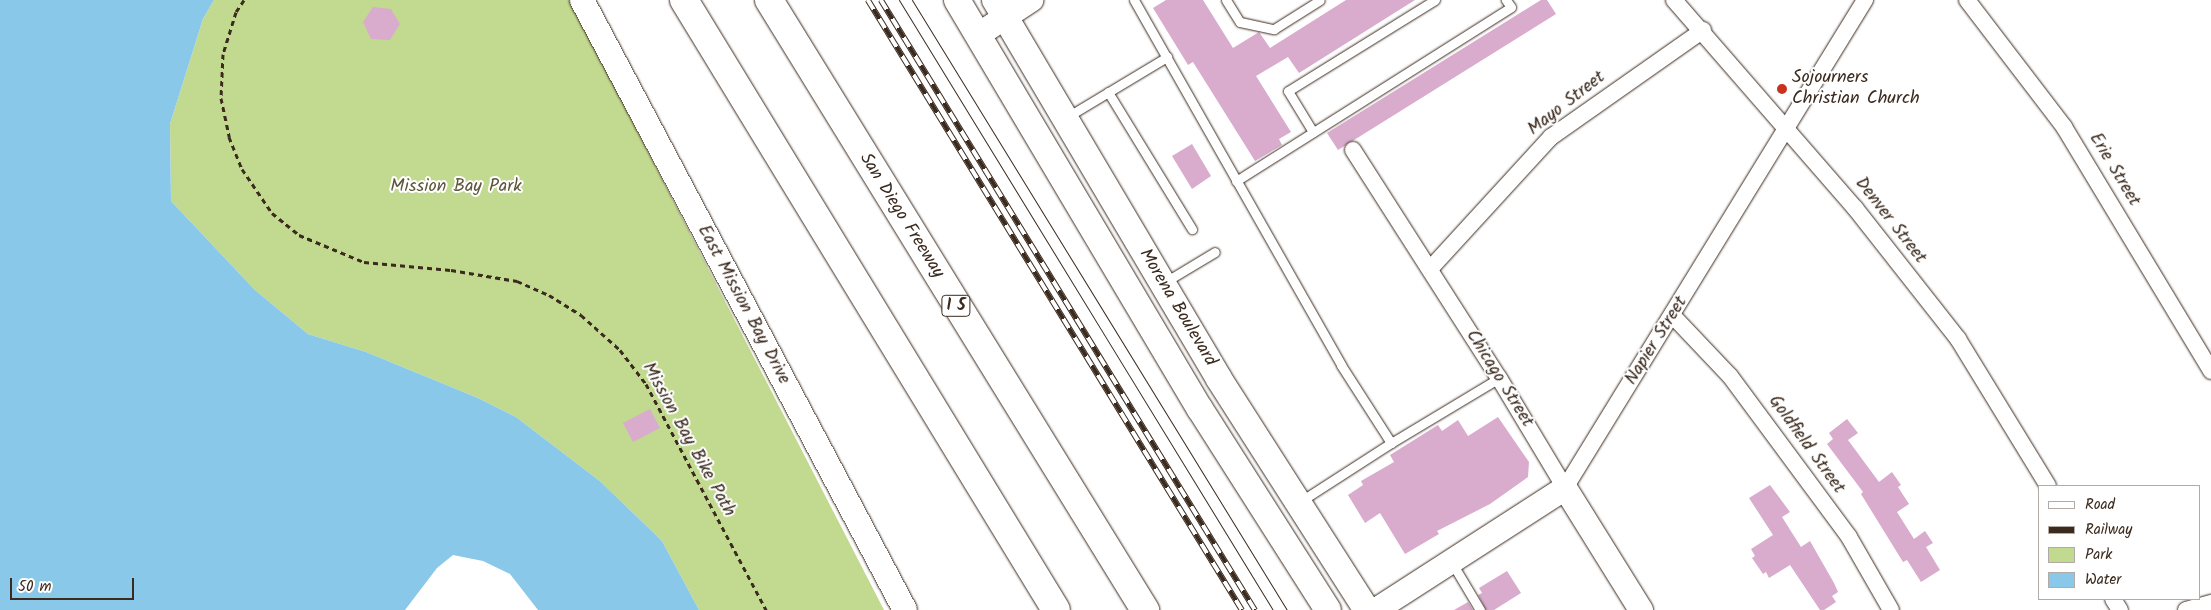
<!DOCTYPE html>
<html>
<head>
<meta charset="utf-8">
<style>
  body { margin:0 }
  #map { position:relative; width:2211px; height:610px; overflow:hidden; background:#fff; font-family:Kalam,sans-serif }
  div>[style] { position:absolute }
  .green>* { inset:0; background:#c2d990 }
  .water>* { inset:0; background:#89c8e9 }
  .building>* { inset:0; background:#d9abcc }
  .path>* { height:3px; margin-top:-1.5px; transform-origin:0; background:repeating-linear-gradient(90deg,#3b2a1e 0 5px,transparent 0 9px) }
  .roads { filter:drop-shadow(0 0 1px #3b2a1e) drop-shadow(0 0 1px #3b2a1e) }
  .lane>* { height:9px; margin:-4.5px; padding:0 4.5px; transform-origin:4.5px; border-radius:4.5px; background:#fff }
  .street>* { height:16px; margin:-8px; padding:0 8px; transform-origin:8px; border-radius:8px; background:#fff }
  .secondary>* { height:24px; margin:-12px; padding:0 12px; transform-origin:12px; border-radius:12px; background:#fff }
  .primary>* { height:26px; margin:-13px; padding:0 13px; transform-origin:13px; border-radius:13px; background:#fff }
  .highway>* { height:28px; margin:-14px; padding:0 14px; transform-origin:14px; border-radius:14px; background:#fff }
  .tram>* { height:1px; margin:-0.5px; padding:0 0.5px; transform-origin:0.5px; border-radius:0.5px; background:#3b2a1e }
  .rail>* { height:5.5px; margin-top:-2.75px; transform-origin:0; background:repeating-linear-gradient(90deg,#fff 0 11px,#3b2a1e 0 22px); box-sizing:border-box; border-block:1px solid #3b2a1e }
  .dots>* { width:14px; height:14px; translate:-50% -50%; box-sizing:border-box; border:2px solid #fff; border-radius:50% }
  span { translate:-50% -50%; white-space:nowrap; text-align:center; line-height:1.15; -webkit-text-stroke:4px #fff; paint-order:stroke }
  .shield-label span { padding:1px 4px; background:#fff; border:1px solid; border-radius:4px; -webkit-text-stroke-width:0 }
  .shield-label { font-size:16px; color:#3b2a1e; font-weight:700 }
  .poi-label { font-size:18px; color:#3b2a1e }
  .left { translate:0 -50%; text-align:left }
  .street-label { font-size:18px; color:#3b2a1e }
  .park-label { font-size:18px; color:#5d563a }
  .legend { position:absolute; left:2038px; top:485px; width:162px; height:115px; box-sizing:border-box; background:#fff; border:1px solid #b1aaa5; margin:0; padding:6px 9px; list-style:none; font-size:15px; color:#3b2a1e }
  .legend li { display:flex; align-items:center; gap:10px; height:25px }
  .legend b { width:25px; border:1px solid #b1aaa5 }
  .scale { position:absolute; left:10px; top:578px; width:124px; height:22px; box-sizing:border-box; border:2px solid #3b2a1e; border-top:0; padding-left:6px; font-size:15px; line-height:18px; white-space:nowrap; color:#3b2a1e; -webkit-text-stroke:4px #fff; paint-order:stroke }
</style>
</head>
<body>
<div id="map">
  <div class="green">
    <i style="clip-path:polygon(214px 0,570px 0,884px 610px,699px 610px,662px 541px,601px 482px,516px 417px,478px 398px,366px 352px,308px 334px,255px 290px,171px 201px,170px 124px,203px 19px)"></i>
  </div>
  <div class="water">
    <i style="clip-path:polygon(0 0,214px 0,203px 19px,170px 124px,171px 201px,255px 290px,308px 334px,366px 352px,478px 398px,516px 417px,601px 482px,662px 541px,699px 610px,538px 610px,510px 574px,483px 561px,453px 555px,437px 568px,405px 610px,0 610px)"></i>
  </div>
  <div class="building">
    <i style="clip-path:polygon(1166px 0,1203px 0,1233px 48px,1259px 32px,1270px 48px,1346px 0,1415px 0,1299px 73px,1288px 57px,1256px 76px,1291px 132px,1279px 139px,1282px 145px,1255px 161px,1193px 62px,1188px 65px,1153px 8px)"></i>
    <i style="clip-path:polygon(1541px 0,1547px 0,1556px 14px,1338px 150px,1327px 133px)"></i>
    <i style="clip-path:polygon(373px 7px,391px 9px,400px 24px,390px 40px,371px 39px,363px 22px)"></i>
    <i style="clip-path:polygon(1192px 144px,1211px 176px,1192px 189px,1172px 156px)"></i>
    <i style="clip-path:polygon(650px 409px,660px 428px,633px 442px,623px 423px)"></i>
    <i style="clip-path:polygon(1498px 417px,1529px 462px,1528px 477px,1490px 504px,1437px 531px,1439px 534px,1405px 554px,1380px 513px,1365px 523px,1348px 495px,1363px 485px,1361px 481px,1394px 462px,1390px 455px,1438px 425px,1442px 431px,1458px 420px,1468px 436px)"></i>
    <i style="clip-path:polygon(1847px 419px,1858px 433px,1848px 440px,1879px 482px,1892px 472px,1901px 485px,1898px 487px,1909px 504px,1897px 512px,1914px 539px,1925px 531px,1933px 543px,1926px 547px,1940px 570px,1921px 582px,1907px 560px,1903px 562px,1861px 494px,1863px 492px,1827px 444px,1833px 439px,1829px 433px)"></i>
    <i style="clip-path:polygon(1770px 485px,1790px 512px,1782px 517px,1801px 547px,1810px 541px,1834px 583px,1838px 592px,1832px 596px,1836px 602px,1824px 610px,1820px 610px,1790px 565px,1769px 578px,1766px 572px,1763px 574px,1752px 558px,1755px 556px,1751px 549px,1773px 535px,1749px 498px)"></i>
    <i style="clip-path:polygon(1507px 571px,1521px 593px,1494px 610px,1486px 610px,1478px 595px,1482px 593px,1479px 588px)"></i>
    <i style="clip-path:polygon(1468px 602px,1473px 610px,1454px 610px)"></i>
  </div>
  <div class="path">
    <i style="left:244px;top:0;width:14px;rotate:124deg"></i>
    <i style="left:236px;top:12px;width:44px;rotate:107.2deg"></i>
    <i style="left:223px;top:54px;width:44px;rotate:92.6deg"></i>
    <i style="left:221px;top:98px;width:40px;rotate:78deg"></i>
    <i style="left:229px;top:137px;width:35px;rotate:68deg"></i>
    <i style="left:242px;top:169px;width:53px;rotate:55.7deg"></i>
    <i style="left:272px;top:213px;width:35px;rotate:39deg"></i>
    <i style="left:299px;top:235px;width:70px;rotate:22.6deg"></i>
    <i style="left:364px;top:262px;width:87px;rotate:5.3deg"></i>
    <i style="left:451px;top:270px;width:67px;rotate:9.5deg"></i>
    <i style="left:517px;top:281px;width:35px;rotate:24deg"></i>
    <i style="left:549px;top:295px;width:38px;rotate:32deg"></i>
    <i style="left:581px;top:315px;width:52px;rotate:41.9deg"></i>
    <i style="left:620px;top:350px;width:43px;rotate:52.6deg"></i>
    <i style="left:646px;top:384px;width:256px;rotate:62deg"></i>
  </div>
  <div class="roads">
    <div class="lane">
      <i style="left:1134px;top:0;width:420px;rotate:60.4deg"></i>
      <i style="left:1341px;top:365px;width:93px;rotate:57.3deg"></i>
      <i style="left:1391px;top:443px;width:126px;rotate:-31deg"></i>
      <i style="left:1226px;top:0;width:26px;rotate:58deg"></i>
      <i style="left:1240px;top:22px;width:35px;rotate:12deg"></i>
      <i style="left:1274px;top:29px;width:54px;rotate:-32.2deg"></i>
      <i style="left:1108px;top:92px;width:161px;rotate:58.5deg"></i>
      <i style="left:1067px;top:117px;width:117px;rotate:-31deg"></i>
      <i style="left:1313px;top:132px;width:48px;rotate:-121.4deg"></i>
      <i style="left:1288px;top:91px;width:173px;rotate:-31.8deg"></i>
      <i style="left:1236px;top:181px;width:325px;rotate:-32.3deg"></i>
      <i style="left:1511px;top:7px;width:9px;rotate:-126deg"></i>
      <i style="left:1165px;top:282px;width:58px;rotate:-31deg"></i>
      <i style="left:1301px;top:501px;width:107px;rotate:-32.8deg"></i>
      <i style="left:1452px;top:563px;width:55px;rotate:59.2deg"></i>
    </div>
    <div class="street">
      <i style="left:1674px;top:0;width:276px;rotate:49deg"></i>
      <i style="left:1855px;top:208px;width:167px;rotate:51.8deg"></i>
      <i style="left:1958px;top:339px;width:172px;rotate:58.5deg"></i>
      <i style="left:1967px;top:0;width:160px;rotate:52.6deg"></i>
      <i style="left:2064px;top:127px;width:285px;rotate:58.9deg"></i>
      <i style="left:1353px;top:150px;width:271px;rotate:57.4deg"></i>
      <i style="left:1499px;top:378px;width:128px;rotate:59deg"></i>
      <i style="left:1565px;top:488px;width:573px;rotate:-58.42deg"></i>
      <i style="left:1430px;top:269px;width:179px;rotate:-47.5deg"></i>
      <i style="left:1551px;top:137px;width:186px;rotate:-35.1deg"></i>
      <i style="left:1673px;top:316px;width:83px;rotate:46.5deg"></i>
      <i style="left:1730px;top:376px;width:200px;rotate:53.5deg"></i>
      <i style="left:1849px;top:537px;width:84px;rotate:60.1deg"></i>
      <i style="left:2113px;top:599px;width:13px;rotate:58deg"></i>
      <i style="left:2186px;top:610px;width:26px;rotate:-16deg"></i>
    </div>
    <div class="secondary">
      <i style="left:582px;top:0;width:690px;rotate:62.1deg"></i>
      <i style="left:978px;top:35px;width:64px;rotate:-33.4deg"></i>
      <i style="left:1376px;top:610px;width:225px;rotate:-32.8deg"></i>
      <i style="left:1565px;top:488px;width:144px;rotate:58.1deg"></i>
    </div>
    <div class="primary">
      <i style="left:957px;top:0;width:476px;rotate:59.3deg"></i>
      <i style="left:1200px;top:409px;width:238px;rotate:57.5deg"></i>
      <i style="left:995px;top:0;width:440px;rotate:59.4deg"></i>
      <i style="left:1219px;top:379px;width:274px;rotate:57.4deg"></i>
    </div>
    <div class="highway">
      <i style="left:684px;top:0;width:714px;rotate:58.62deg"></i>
      <i style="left:769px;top:0;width:717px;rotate:58.35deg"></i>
    </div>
  </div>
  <div class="tram">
    <i style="left:899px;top:0;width:716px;rotate:58.49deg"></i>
    <i style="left:912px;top:0;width:716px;rotate:58.42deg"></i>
  </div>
  <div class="rail">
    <i style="left:868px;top:0;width:716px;rotate:58.49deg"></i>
    <i style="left:881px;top:0;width:716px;rotate:58.49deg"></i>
  </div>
  <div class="dots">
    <i style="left:1782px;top:89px;background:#c8321e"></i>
  </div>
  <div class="shield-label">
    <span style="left:956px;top:306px">I 5</span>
  </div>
  <div class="poi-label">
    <span class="left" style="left:1792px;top:89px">Sojourners<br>Christian Church</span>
  </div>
  <div class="street-label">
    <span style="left:1567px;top:104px;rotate:-38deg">Mayo Street</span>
    <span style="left:2114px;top:170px;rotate:59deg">Erie Street</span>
    <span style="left:901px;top:216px;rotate:58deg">San Diego Freeway</span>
    <span style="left:1890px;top:221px;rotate:52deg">Denver Street</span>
    <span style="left:743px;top:305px;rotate:62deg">East Mission Bay Drive</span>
    <span style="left:1177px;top:308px;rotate:59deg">Morena Boulevard</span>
    <span style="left:1657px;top:341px;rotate:-58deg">Napier Street</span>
    <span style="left:1499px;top:379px;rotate:58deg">Chicago Street</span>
    <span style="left:688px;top:440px;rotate:61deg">Mission Bay Bike Path</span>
    <span style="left:1806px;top:445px;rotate:54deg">Goldfield Street</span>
  </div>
  <div class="park-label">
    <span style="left:456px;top:187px">Mission Bay Park</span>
  </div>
  <ul class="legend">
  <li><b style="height:6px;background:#fff"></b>Road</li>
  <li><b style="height:6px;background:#3b2a1e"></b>Railway</li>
  <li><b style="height:14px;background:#c2d990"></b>Park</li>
  <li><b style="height:14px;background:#89c8e9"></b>Water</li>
  </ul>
  <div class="scale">50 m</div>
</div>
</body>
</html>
